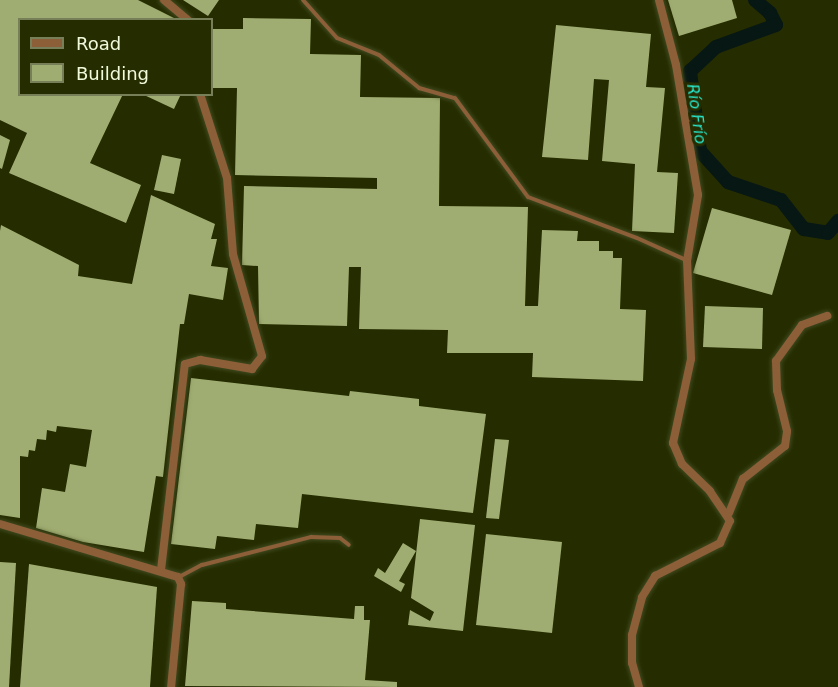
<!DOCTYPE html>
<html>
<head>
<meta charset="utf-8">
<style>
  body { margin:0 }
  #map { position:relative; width:838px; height:687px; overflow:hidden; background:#252d00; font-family:"DejaVu Sans",sans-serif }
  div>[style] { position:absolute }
  .river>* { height:14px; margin:-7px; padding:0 7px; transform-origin:7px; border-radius:7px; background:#071714 }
  .building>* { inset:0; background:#9fad72 }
  .roads { filter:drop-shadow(0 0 2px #414a1f) drop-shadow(0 0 2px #414a1f) }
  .service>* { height:4px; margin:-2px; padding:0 2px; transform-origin:2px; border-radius:2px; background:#8c5f39 }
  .minor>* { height:8px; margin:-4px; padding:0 4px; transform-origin:4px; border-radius:4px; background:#8c5f39 }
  span { translate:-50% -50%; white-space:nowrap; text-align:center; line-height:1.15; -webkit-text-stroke:6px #252d00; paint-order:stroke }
  .water-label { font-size:16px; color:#28e8cd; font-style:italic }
  .legend { position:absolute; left:18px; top:18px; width:195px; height:78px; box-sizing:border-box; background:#252d00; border:2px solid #767f57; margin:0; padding:8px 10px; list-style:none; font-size:18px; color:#f0f9da }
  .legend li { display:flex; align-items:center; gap:12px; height:30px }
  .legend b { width:30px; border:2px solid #767f57 }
</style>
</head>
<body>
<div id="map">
  <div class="river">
    <i style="left:755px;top:0;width:20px;rotate:41deg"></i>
    <i style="left:770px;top:13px;width:13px;rotate:63deg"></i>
    <i style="left:776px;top:25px;width:64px;rotate:159.9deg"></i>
    <i style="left:716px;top:47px;width:35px;rotate:137deg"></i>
    <i style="left:690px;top:71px;width:81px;rotate:82.9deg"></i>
    <i style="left:700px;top:151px;width:42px;rotate:47.9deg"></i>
    <i style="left:728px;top:182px;width:56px;rotate:18.8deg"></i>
    <i style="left:781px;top:200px;width:37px;rotate:52deg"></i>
    <i style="left:804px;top:229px;width:24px;rotate:9deg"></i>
    <i style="left:828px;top:233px;width:16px;rotate:-50deg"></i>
  </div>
  <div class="building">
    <i style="clip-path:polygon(0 0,138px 0,178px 20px,20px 20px,20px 94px,123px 94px,90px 163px,141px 185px,126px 223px,9px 173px,27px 133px,0 120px)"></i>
    <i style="clip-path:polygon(183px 0,219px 0,208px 16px)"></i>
    <i style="clip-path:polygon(668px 0,732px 0,737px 18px,679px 36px)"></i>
    <i style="clip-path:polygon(243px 18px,311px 19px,310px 54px,361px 55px,360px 97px,440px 98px,439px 206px,528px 207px,525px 306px,538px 306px,542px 230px,578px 231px,577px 241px,599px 241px,599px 251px,613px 251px,613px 258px,622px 258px,620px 309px,646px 310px,643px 381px,532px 377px,533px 353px,447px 353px,448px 330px,359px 329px,361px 267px,349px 267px,347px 326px,259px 324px,258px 266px,242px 265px,244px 186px,377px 189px,377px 178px,235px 175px,237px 88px,212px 88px,212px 29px,243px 29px)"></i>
    <i style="clip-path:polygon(556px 25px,651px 34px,646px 87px,665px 88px,657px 172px,678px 173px,674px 233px,632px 231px,635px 164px,602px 161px,609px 80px,594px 79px,588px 160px,542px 157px)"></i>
    <i style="clip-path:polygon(142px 94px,181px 94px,174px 109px)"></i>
    <i style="clip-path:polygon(0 135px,10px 140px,2px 169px,0 168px)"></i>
    <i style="clip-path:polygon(162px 155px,181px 159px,174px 194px,154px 190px)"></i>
    <i style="clip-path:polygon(151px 195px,215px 224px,211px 239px,217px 239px,211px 266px,228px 268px,223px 300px,189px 294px,184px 324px,180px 324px,163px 477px,156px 476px,144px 552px,83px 542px,36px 528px,42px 488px,65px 492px,70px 464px,86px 467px,92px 430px,57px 426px,56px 432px,47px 430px,46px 440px,37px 439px,35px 451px,29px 450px,28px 457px,20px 456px,20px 518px,0 515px,0 231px,1px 225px,79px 265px,78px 276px,132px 284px)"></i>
    <i style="clip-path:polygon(712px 208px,791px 230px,772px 295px,693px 273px)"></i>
    <i style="clip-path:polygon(705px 306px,763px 308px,762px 349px,703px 347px)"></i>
    <i style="clip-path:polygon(191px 378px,349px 396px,350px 391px,419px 399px,419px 406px,486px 414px,473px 513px,302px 494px,298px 528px,256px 524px,254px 540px,217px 536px,215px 549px,171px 544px)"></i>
    <i style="clip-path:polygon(495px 439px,509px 440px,499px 519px,486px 518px)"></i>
    <i style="clip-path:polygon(420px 519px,475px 525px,463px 631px,408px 625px,410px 610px,430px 621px,434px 612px,411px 598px)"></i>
    <i style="clip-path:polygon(486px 534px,562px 542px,552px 633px,476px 625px)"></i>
    <i style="clip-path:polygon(403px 543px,416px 551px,399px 581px,405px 584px,401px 592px,374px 576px,378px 568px,385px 573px)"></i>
    <i style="clip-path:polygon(0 562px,16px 563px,9px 687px,0 687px)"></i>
    <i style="clip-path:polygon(29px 564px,157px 587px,150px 687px,20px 687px)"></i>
    <i style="clip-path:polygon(192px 601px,226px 603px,226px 609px,354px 619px,355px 606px,364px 606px,364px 620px,370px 620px,365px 680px,397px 682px,397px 687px,185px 686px)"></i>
  </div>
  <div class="roads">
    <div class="service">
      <i style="left:303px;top:0;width:51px;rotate:48.2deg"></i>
      <i style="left:337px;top:38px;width:45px;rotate:22deg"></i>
      <i style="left:379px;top:55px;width:52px;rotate:39.5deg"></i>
      <i style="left:419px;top:88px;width:37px;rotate:16deg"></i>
      <i style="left:455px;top:98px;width:123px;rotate:53.6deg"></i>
      <i style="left:528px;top:197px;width:116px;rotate:20.6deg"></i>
      <i style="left:637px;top:238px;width:54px;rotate:24.2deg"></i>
      <i style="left:179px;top:577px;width:26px;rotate:-28deg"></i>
      <i style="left:202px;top:565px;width:113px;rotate:-14.4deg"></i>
      <i style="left:311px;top:537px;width:29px;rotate:2deg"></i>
      <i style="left:340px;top:538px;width:11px;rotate:38deg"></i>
    </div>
    <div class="minor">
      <i style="left:164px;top:0;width:31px;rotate:40deg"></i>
      <i style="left:729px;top:513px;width:37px;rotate:-68deg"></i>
      <i style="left:743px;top:479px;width:53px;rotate:-38.2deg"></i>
      <i style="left:785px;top:446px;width:15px;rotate:-82deg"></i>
      <i style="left:787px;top:431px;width:42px;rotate:-103.7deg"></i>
      <i style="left:777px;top:390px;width:29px;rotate:-92deg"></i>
      <i style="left:776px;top:361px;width:44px;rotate:-54.2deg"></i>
      <i style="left:802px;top:325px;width:27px;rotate:-20deg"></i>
      <i style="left:0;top:524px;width:186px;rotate:16.6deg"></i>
      <i style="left:178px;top:577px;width:8px;rotate:67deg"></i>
      <i style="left:181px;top:584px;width:103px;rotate:95.5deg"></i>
      <i style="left:161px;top:570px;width:207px;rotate:-83.4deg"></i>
      <i style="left:185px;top:364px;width:16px;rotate:-15deg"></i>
      <i style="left:200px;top:360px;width:53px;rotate:9.8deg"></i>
      <i style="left:252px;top:369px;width:16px;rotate:-52deg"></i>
      <i style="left:262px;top:356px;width:106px;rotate:-105.9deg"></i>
      <i style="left:233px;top:254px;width:76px;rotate:-94.5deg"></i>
      <i style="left:227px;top:178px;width:88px;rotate:-107.8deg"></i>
      <i style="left:639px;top:687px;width:25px;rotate:-106deg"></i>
      <i style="left:632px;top:663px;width:28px;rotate:-90deg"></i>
      <i style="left:632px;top:635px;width:39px;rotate:-75deg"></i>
      <i style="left:642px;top:597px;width:25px;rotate:-58deg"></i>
      <i style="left:655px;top:576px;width:73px;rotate:-26.9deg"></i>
      <i style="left:720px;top:543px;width:24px;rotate:-66deg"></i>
      <i style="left:730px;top:521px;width:36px;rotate:-124deg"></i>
      <i style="left:710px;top:491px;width:39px;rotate:-136deg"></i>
      <i style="left:682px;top:464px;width:23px;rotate:-113deg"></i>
      <i style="left:673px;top:443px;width:86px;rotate:-77.9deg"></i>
      <i style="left:691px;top:359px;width:98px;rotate:-92.3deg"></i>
      <i style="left:687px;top:261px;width:67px;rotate:-80.5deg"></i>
      <i style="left:698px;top:195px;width:132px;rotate:-99.6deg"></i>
      <i style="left:676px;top:65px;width:67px;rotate:-104.7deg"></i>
    </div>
  </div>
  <div class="water-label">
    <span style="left:696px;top:114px;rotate:82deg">Río Frío</span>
  </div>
  <ul class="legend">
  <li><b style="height:8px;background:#8c5f39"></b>Road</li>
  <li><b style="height:16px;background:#9fad72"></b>Building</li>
  </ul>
</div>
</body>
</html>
